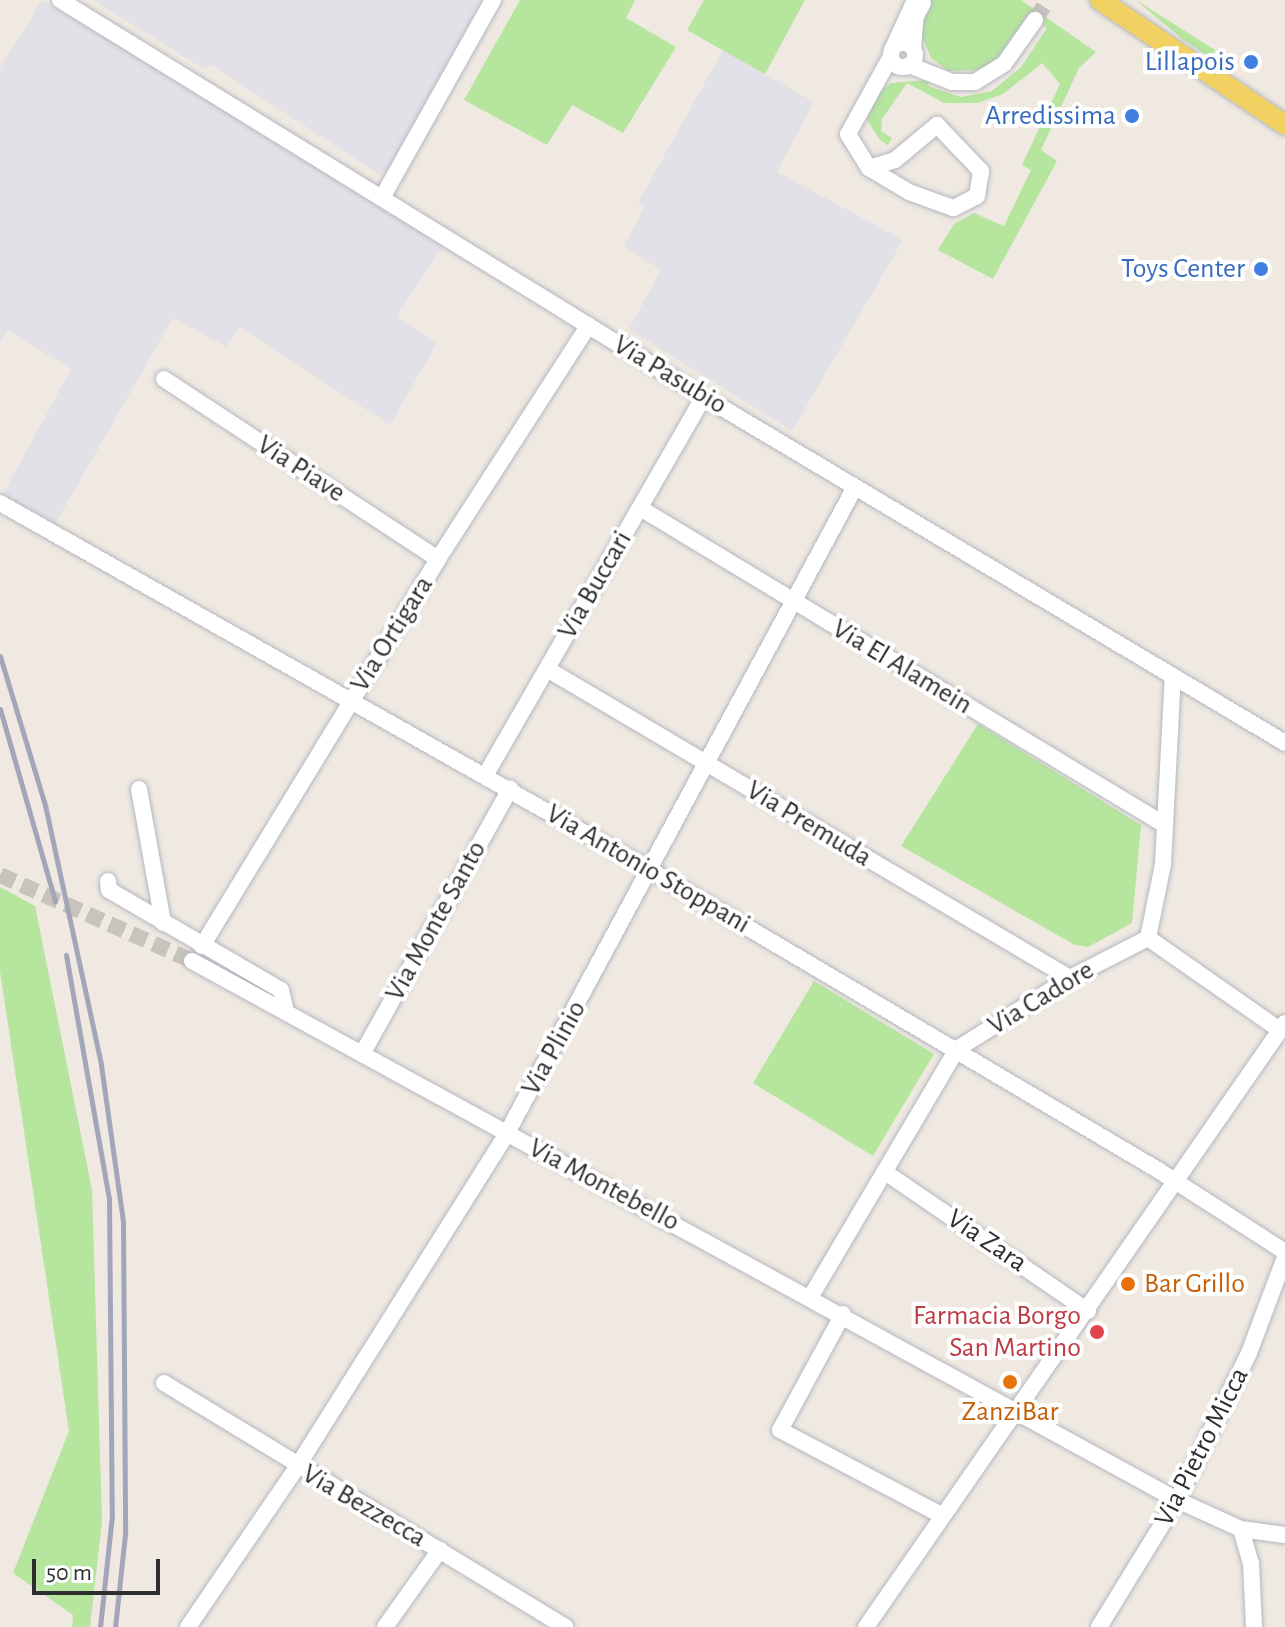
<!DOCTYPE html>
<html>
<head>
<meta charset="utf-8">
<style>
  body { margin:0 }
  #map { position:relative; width:1285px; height:1627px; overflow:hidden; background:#efe9e1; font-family:"Alegreya Sans",sans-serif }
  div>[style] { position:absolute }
  .industrial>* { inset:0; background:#e3e1e8 }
  .green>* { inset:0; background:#b6e59e }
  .minor-tunnel>* { height:16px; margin-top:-8px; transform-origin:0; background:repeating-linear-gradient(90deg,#c8c4bd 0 16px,transparent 0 24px) }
  .roads { filter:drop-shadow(0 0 2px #b4b7c1) drop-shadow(0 0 2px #b4b7c1) }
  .minor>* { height:16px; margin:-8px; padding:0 8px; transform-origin:8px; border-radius:8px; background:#fff }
  .minor>.ring { margin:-8px; padding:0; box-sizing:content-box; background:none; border:16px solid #fff; border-radius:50% }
  .major>* { height:20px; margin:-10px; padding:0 10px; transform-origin:10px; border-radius:10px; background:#f2d163 }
  .rail>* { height:5px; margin:-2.5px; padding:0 2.5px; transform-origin:2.5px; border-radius:2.5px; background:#a3a6b8 }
  .dots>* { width:22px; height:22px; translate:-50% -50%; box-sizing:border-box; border:4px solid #fff; border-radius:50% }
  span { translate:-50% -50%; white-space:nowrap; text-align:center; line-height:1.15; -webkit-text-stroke:8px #fff; paint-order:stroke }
  .shop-label { font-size:28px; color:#366cbe }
  .right { translate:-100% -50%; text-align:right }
  .street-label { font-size:28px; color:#2e2e2e }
  .food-label { font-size:28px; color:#c56008 }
  .left { translate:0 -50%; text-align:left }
  .health-label { font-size:28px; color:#be3a42 }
  .scale { position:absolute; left:32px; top:1559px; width:128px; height:36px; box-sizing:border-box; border:4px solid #2e2e2e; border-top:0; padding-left:10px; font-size:24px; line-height:28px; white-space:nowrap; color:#2e2e2e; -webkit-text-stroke:6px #fff; paint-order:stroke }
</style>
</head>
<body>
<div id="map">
  <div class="industrial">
    <i style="clip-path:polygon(42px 0,447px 240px,397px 316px,437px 343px,390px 425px,240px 327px,227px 347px,173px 318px,55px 524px,2px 496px,71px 369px,8px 330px,0 343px,0 68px)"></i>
    <i style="clip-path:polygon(93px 0,481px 0,391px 167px,378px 174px,212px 65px,204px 69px)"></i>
    <i style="clip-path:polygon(723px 50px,814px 102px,777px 172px,903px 240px,792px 431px,629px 329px,661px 270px,624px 246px,645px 206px,638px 203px)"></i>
  </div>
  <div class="green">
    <i style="clip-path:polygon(520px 0,635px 0,626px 18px,676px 47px,623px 133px,572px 105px,547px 145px,464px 100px)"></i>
    <i style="clip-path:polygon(704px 0,805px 0,765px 74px,687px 30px)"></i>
    <i style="clip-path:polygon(929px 0,1021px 0,1096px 52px,1079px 68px,1041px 150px,1057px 161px,993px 279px,938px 250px,954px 224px,974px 213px,1004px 226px,1031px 170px,1022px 165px,1060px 84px,1042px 63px,1003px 94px,978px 103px,944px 103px,907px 83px,882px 119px,881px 131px,892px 138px,888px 145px,880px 140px,867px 120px,878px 93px,891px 83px,930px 80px,928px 86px,961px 97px,992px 91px,1021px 67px,1047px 28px,1030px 16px,998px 61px,984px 70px,948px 71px,931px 58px,920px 32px)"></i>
    <i style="clip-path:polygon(1136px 0,1215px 50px,1211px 58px,1182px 39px)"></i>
    <i style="clip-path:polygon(978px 724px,1141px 825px,1132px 923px,1088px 947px,1075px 945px,901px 846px)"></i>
    <i style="clip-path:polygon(0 887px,35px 906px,92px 1190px,102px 1521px,90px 1627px,72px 1627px,73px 1615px,13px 1573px,69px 1431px,0 971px)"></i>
    <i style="clip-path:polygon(814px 981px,934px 1054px,873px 1156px,753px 1083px)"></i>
  </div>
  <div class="minor-tunnel">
    <i style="left:1035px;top:20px;width:24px;rotate:-57deg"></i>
    <i style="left:0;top:875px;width:210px;rotate:24.1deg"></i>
  </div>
  <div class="roads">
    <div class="minor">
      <i style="left:60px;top:0;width:757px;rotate:31.65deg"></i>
      <i style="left:704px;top:397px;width:676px;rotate:30.77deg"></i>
      <i class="ring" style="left:891px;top:43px;width:8px;height:8px"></i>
      <i style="left:893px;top:48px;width:53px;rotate:-65.4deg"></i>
      <i style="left:913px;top:48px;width:32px;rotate:-85deg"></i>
      <i style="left:916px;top:16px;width:15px;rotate:-62deg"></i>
      <i style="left:909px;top:65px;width:46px;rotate:21.6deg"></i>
      <i style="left:952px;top:82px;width:23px"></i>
      <i style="left:975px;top:82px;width:34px;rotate:-32deg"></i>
      <i style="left:1004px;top:64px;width:54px;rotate:-54.8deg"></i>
      <i style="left:869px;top:168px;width:27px;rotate:-17deg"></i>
      <i style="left:895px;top:160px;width:55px;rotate:-39.8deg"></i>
      <i style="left:937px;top:125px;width:64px;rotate:46.3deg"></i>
      <i style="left:981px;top:171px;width:25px;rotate:99deg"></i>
      <i style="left:977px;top:196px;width:27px;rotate:153deg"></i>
      <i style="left:953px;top:208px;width:47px;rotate:-160deg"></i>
      <i style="left:909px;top:192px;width:47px;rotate:-149deg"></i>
      <i style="left:869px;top:168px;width:40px;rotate:-122deg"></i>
      <i style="left:848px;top:134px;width:89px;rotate:-61.1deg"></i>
      <i style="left:383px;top:196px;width:225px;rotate:-60.7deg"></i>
      <i style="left:164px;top:379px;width:328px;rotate:33.3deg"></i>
      <i style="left:0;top:503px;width:749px;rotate:29.44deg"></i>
      <i style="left:652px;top:871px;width:588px;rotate:30.58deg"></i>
      <i style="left:1158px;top:1170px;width:151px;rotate:32.8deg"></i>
      <i style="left:640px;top:508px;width:613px;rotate:31.12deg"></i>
      <i style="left:547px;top:669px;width:607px;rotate:30.58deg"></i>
      <i style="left:486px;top:774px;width:435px;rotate:-60deg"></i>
      <i style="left:139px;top:789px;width:136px;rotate:79.8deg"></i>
      <i style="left:108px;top:881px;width:9px;rotate:84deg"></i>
      <i style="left:109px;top:890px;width:199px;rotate:30.2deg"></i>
      <i style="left:281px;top:990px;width:17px;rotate:77deg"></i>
      <i style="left:1148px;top:938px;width:161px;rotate:34.9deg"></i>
      <i style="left:202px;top:946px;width:453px;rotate:-58.6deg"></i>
      <i style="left:438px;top:559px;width:278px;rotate:-57.2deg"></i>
      <i style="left:192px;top:961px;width:1123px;rotate:28.69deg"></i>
      <i style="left:1177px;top:1500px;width:70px;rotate:24.4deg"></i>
      <i style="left:1241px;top:1529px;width:44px;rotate:7.8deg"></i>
      <i style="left:362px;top:1054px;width:304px;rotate:-60.8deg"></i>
      <i style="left:885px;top:1172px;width:246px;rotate:34.4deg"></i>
      <i style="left:811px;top:1296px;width:287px;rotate:-59.4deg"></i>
      <i style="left:957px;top:1049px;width:133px;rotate:-32.1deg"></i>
      <i style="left:1070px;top:978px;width:88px;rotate:-27.1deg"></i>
      <i style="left:1148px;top:938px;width:76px;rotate:-78.5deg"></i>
      <i style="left:1163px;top:864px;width:188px;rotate:-87deg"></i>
      <i style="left:843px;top:1314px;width:132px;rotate:118.5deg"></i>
      <i style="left:780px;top:1430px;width:184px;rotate:27.8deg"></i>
      <i style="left:164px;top:1383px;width:470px;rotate:31.3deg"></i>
      <i style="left:1241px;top:1529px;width:35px;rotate:74deg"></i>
      <i style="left:1251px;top:1563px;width:64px;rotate:87.3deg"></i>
      <i style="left:188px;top:1627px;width:194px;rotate:-55.7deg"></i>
      <i style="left:297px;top:1467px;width:395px;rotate:-57.8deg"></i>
      <i style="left:507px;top:1133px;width:734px;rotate:-61.69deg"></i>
      <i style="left:385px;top:1627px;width:95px;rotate:-54.5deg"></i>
      <i style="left:866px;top:1627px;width:735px;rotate:-55.25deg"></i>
      <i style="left:1099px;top:1627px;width:149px;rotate:-58.4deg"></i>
      <i style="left:1177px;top:1500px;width:164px;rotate:-63.9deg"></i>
      <i style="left:1249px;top:1353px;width:103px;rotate:-69.4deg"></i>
    </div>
    <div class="major">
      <i style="left:1100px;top:0;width:223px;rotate:34deg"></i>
    </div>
  </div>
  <div class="rail">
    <i style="left:0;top:656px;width:156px;rotate:73.2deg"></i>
    <i style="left:45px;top:805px;width:266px;rotate:77.8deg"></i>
    <i style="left:101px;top:1065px;width:159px;rotate:82deg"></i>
    <i style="left:123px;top:1222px;width:312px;rotate:89.6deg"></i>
    <i style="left:125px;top:1534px;width:94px;rotate:96.1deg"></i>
    <i style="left:0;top:709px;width:200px;rotate:74deg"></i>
    <i style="left:66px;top:955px;width:247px;rotate:80deg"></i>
    <i style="left:109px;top:1198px;width:317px;rotate:89.5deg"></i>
    <i style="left:112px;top:1515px;width:113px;rotate:96.1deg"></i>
  </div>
  <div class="dots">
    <i style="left:1251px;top:62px;background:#3f7fe0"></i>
    <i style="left:1132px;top:116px;background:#3f7fe0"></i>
    <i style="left:1261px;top:269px;background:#3f7fe0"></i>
    <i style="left:1128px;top:1284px;background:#e8710a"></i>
    <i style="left:1097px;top:1332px;background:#e0444e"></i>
    <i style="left:1010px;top:1382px;background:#e8710a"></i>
  </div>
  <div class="shop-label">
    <span class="right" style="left:1235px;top:62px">Lillapois</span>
    <span class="right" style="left:1116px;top:116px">Arredissima</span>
    <span class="right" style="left:1245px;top:269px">Toys Center</span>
  </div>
  <div class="street-label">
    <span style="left:670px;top:375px;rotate:31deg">Via Pasubio</span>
    <span style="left:301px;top:469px;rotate:33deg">Via Piave</span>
    <span style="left:595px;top:585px;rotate:-60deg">Via Buccari</span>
    <span style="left:392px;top:634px;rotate:-58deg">Via Ortigara</span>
    <span style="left:902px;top:667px;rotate:31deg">Via El Alamein</span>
    <span style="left:809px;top:824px;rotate:31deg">Via Premuda</span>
    <span style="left:648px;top:869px;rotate:30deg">Via Antonio Stoppani</span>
    <span style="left:436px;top:921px;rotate:-61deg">Via Monte Santo</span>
    <span style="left:1041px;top:998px;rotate:-31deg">Via Cadore</span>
    <span style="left:554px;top:1048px;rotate:-61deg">Via Plinio</span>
    <span style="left:604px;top:1185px;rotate:28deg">Via Montebello</span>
    <span style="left:987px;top:1241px;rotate:34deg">Via Zara</span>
    <span style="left:1202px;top:1447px;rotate:-63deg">Via Pietro Micca</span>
    <span style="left:364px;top:1506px;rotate:30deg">Via Bezzecca</span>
  </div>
  <div class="food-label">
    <span class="left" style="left:1144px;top:1284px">Bar Grillo</span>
    <span style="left:1010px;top:1412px">ZanziBar</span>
  </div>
  <div class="health-label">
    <span class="right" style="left:1081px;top:1332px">Farmacia Borgo<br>San Martino</span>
  </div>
  <div class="scale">50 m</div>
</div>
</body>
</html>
